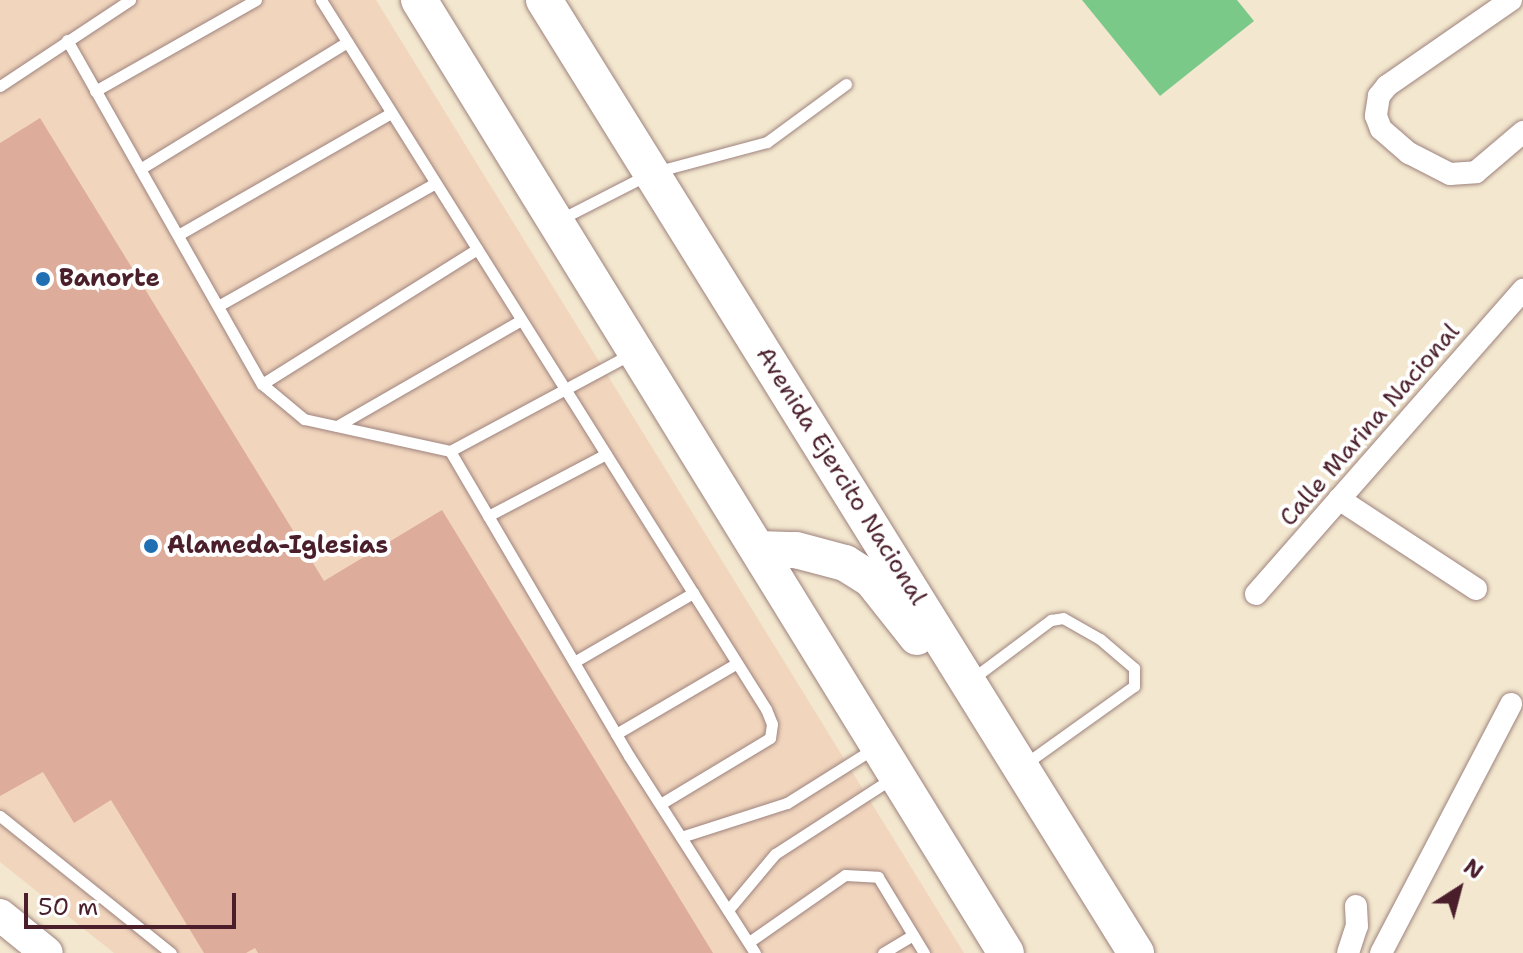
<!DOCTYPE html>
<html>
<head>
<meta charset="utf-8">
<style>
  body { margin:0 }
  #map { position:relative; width:1523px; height:953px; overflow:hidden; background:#f3e7cf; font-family:"Shantell Sans",sans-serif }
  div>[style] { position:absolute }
  .built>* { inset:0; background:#f1d5bd }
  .green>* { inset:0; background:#7bc989 }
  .building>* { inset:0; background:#ddac9b }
  .roads { filter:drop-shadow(0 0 2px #9e837d) drop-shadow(0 0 2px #9e837d) }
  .lane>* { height:11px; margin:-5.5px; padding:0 5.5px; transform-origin:5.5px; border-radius:5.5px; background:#fff }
  .street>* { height:22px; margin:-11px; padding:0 11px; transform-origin:11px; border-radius:11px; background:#fff }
  .secondary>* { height:32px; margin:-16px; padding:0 16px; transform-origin:16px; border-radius:16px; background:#fff }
  .primary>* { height:36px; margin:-18px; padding:0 18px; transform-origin:18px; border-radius:18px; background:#fff }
  .dots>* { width:22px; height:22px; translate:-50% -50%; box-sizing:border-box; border:4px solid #fff; border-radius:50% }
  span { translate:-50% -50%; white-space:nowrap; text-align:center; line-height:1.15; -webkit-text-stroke:8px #fff; paint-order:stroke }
  .poi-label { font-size:24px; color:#4a1f2b; font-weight:700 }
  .left { translate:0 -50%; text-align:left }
  .street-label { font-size:24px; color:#4a1f2b }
  .north { position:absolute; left:1419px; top:849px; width:80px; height:80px; -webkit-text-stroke:6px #fff; paint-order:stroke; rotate:36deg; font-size:22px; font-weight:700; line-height:32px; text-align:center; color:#4a1f2b }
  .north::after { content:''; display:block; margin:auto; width:28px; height:36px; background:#4a1f2b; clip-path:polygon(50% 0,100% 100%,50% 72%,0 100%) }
  .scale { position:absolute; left:24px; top:893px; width:212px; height:36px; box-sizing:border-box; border:4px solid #4a1f2b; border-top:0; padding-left:10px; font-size:24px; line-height:28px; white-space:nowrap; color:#4a1f2b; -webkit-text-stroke:6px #fff; paint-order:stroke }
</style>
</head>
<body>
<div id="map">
  <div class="built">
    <i style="clip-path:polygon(0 0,376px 0,964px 953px,114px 953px,0 862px)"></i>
  </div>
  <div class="green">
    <i style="clip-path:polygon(1082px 0,1237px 0,1254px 21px,1160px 96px)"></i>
  </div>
  <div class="building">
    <i style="clip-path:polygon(40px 118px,324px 581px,442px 510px,713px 953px,258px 953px,255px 948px,246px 953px,204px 953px,111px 800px,74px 823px,43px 772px,0 796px,0 143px)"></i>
  </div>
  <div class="roads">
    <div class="lane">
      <i style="left:321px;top:0;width:837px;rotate:57.89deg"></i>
      <i style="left:766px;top:709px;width:16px;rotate:68deg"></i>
      <i style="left:772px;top:724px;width:14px;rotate:98deg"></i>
      <i style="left:770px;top:738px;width:128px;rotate:149deg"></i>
      <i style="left:67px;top:40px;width:395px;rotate:60.5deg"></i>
      <i style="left:262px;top:384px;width:55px;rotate:39.8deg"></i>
      <i style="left:304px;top:419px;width:149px;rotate:12.4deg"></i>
      <i style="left:450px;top:451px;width:354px;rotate:59.6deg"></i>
      <i style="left:629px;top:756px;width:234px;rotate:57.4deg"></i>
      <i style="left:0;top:86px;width:156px;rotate:-33.5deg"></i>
      <i style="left:95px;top:91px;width:185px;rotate:-29.5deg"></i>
      <i style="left:140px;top:169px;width:243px;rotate:-31.5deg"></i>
      <i style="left:561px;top:219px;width:101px;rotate:-27.1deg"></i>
      <i style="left:651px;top:173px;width:120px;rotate:-15deg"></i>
      <i style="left:767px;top:142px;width:98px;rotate:-36.3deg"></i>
      <i style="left:178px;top:235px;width:245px;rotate:-29.8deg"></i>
      <i style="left:218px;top:306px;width:249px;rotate:-29.5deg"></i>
      <i style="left:262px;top:384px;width:254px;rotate:-32.1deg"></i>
      <i style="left:337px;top:426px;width:212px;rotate:-29.9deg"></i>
      <i style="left:450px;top:451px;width:208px;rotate:-28.2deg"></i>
      <i style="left:488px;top:516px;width:133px;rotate:-27.7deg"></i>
      <i style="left:574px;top:662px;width:138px;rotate:-30.1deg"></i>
      <i style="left:972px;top:679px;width:99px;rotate:-36.8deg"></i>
      <i style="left:1051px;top:620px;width:12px;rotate:-9deg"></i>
      <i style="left:1063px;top:618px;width:43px;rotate:29.6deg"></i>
      <i style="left:1100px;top:639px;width:45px;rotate:40.5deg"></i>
      <i style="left:1134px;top:668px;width:18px;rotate:90deg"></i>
      <i style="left:1134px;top:686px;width:134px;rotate:144.4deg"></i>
      <i style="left:616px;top:734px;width:140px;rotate:-30.4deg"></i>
      <i style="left:0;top:816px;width:219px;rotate:38.7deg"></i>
      <i style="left:681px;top:837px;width:111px;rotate:-17.8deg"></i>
      <i style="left:787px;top:803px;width:105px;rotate:-32.2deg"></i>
      <i style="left:728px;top:910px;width:73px;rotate:-50deg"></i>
      <i style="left:775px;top:854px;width:142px;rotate:-32.9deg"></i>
      <i style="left:749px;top:942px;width:117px;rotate:-34.9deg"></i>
      <i style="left:845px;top:875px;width:33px;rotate:3deg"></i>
      <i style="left:878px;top:877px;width:89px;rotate:58.8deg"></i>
      <i style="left:883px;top:953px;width:35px;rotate:-31deg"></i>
    </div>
    <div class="street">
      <i style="left:1511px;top:0;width:151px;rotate:145.3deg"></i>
      <i style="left:1387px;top:86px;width:13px;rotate:129deg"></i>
      <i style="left:1379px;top:96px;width:20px;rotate:99deg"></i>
      <i style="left:1376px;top:116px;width:14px;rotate:69deg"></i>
      <i style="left:1381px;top:129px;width:37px;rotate:41deg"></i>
      <i style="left:1409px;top:153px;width:46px;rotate:27.1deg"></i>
      <i style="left:1450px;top:174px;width:26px;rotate:-4deg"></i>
      <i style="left:1476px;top:172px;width:62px;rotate:-40.4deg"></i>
      <i style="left:1339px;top:499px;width:164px;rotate:33.3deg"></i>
      <i style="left:1256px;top:594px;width:405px;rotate:-48.7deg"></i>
      <i style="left:1348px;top:953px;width:28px;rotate:-72deg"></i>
      <i style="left:1357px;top:926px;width:20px;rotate:-93deg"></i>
      <i style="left:1381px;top:953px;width:281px;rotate:-62.4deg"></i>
    </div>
    <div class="secondary">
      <i style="left:0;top:915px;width:60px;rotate:39deg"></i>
    </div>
    <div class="primary">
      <i style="left:419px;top:0;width:1119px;rotate:58.37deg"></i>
      <i style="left:544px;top:0;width:1122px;rotate:58.15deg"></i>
      <i style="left:759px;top:549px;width:37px;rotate:2deg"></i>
      <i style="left:796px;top:550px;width:51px;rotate:14.9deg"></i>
      <i style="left:845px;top:563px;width:31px;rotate:32deg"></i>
      <i style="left:871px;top:579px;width:74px;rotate:51.6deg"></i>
    </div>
  </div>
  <div class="dots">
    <i style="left:43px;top:279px;background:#1f6fb2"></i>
    <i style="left:151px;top:546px;background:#1f6fb2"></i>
  </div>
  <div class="poi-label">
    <span class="left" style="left:59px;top:279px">Banorte</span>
    <span class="left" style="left:167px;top:546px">Alameda-Iglesias</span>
  </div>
  <div class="street-label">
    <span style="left:1370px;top:425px;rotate:-49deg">Calle Marina Nacional</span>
    <span style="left:841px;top:476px;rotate:58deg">Avenida Ejercito Nacional</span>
  </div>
  <div class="north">N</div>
  <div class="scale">50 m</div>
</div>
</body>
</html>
